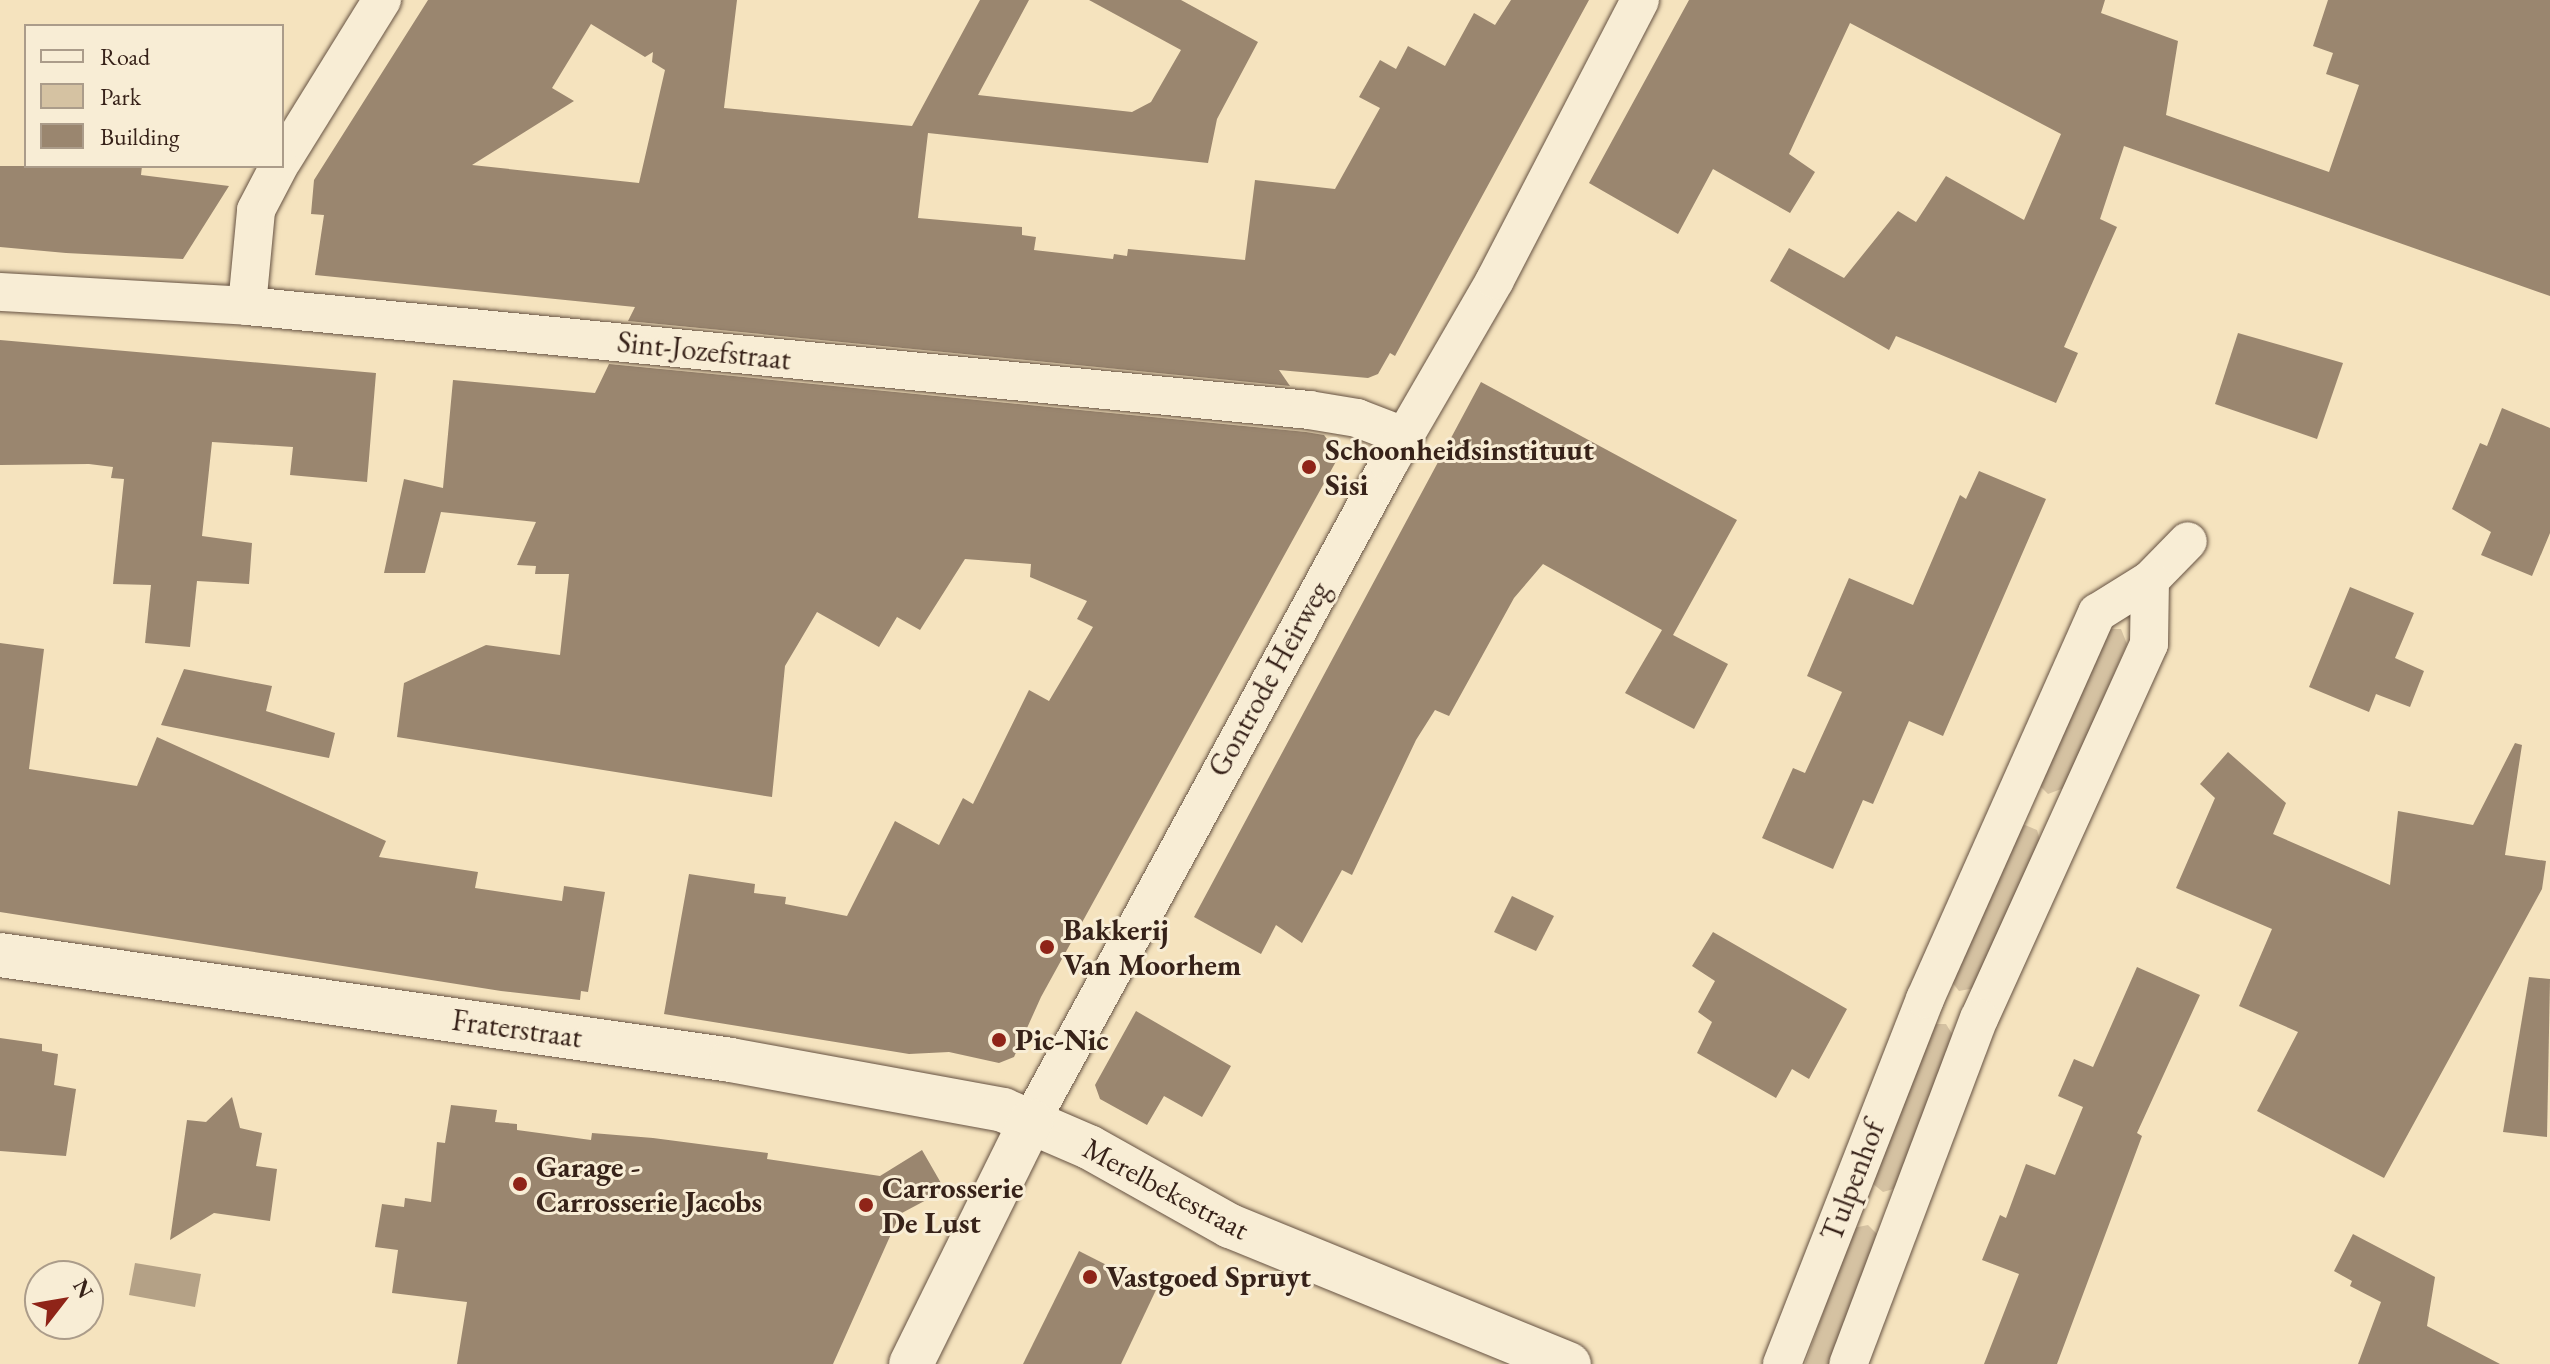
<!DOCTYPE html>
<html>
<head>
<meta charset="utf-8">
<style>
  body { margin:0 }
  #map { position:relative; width:2550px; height:1364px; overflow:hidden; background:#f5e3be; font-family:"EB Garamond",serif }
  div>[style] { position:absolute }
  .green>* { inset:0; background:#d5c2a2 }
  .water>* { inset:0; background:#b4a186 }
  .building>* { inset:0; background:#9a866f }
  .roads { filter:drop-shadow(0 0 2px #665242) drop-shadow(0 0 2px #665242) }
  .minor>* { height:38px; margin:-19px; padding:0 19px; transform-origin:19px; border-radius:19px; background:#f8edd5 }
  .tertiary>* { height:44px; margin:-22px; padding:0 22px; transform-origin:22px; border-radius:22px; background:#f8edd5 }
  .dots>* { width:22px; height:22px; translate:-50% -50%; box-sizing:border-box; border:4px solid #f8edd5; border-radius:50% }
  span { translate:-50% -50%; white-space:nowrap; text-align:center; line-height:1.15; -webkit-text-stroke:6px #f8edd5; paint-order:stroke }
  .street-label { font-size:30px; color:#372219 }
  .poi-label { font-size:30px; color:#372219; font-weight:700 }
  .left { translate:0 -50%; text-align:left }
  .legend { position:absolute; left:24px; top:24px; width:260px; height:144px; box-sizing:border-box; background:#f8edd5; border:2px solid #ab9c8a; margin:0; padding:10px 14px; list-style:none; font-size:24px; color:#372219 }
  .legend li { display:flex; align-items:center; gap:16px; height:40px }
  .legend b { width:40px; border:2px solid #ab9c8a }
  .north { position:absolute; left:24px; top:1260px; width:80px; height:80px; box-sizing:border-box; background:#f8edd5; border:2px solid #ab9c8a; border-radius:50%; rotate:59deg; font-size:22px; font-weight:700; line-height:32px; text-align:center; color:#372219 }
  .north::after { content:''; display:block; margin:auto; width:28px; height:36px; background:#8f2418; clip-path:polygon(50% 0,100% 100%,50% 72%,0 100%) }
</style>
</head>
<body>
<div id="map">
  <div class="green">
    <i style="clip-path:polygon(2108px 629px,2121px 629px,2127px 644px,2064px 788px,2048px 794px,2038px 784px)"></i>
    <i style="clip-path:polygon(2025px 825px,2037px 830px,2040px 840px,1975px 988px,1959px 991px,1951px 981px,2017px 828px)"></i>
    <i style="clip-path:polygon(1933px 1024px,1946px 1024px,1954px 1037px,1897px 1188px,1883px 1192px,1872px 1183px)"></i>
    <i style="clip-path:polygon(1868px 1225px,1877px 1234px,1833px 1364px,1805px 1364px,1853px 1228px)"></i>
  </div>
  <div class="water">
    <i style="clip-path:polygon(135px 1263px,201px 1274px,195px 1307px,129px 1295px)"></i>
  </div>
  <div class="building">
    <i style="clip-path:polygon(evenodd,428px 0,737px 0,724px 108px,912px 126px,980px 0,1029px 0,978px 95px,1132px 112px,1151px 102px,1181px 50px,1089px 0,1181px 0,1258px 42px,1217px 119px,1208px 163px,928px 133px,918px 218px,1022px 227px,1022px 235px,1036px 237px,1034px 250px,1113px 259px,1114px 254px,1127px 256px,1128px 249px,1245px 260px,1255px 180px,1335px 189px,1380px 108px,1359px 97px,1380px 60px,1396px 69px,1408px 46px,1445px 66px,1474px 13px,1495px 25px,1511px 0,1589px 0,1395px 356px,1390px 353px,1378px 374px,1368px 378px,1279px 370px,1290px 386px,628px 321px,635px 307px,315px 275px,324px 215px,311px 214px,314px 180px,428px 0,591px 24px,645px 57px,653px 52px,652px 62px,665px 70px,639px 183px,472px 165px,574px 101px,552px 88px,591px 24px)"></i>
    <i style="clip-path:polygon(1689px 0,2105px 0,2101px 13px,2178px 41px,2166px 115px,2329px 172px,2359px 85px,2326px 74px,2333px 53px,2313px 46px,2328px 0,2550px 0,2550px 296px,2124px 146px,2100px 219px,2117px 227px,2064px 347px,2078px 353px,2056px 403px,1896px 336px,1889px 350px,1770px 281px,1789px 248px,1844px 278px,1898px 211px,1916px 222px,1946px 176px,2024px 220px,2061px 134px,1850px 23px,1789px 154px,1815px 172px,1790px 213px,1713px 169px,1678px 234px,1589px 183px)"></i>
    <i style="clip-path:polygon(0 166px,142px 166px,141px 175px,229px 186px,183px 259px,66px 253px,0 247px)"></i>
    <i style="clip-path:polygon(2238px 333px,2343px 363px,2317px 439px,2215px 404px)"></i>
    <i style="clip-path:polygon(0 340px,376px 373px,367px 482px,290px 475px,293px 447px,212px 442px,202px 536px,252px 543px,249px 584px,197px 581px,190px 647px,145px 643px,151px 585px,113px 584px,124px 479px,111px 478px,113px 467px,89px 464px,0 465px)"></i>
    <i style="clip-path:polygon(609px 364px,1306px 432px,1324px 435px,1339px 456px,1041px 997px,1014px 1057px,999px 1063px,949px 1052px,909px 1054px,664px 1014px,689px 874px,755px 884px,754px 893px,786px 897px,785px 904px,847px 916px,895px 821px,939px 845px,963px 798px,973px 804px,1029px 690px,1049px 701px,1093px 627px,1077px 619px,1087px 601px,1030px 577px,1031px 564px,965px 559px,920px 630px,897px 617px,879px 647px,817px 612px,785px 666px,772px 797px,397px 737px,404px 683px,486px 645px,560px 655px,569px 574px,535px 574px,536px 566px,517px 565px,536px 522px,441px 512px,425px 573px,384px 573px,404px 479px,443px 488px,453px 380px,595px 393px)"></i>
    <i style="clip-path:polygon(1481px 382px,1737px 520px,1673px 635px,1728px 664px,1694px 729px,1625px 693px,1662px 630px,1543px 564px,1514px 598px,1449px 716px,1435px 710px,1416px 740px,1352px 875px,1342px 870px,1302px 943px,1276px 925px,1261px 954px,1194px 917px)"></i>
    <i style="clip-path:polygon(2502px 408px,2550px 428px,2550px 533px,2532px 576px,2481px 555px,2491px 532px,2452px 509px,2480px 443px,2487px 446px)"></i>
    <i style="clip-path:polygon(1979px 471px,2046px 499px,1943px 736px,1909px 721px,1873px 804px,1863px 800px,1833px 869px,1762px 838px,1793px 768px,1805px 773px,1842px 692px,1807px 676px,1849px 578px,1913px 605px,1960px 495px,1966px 499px)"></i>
    <i style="clip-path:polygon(2350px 587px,2414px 613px,2395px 658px,2424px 671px,2410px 707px,2376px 694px,2369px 712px,2309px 687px)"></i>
    <i style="clip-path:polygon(0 643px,44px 649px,29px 769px,137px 786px,157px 737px,386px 841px,379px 857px,478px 872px,475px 888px,562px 901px,564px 886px,605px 892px,588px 992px,581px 991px,580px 1000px,501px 991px,0 912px)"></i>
    <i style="clip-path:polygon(184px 669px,272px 686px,266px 711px,335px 733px,329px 758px,161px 725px)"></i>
    <i style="clip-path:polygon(2515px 743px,2522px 745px,2505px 855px,2546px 861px,2542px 889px,2384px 1178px,2257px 1111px,2298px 1032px,2239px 1006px,2272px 929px,2176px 888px,2215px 798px,2200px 784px,2228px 752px,2286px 803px,2273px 834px,2390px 885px,2398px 811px,2473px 825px)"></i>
    <i style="clip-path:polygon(1512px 896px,1554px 916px,1536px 951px,1494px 932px)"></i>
    <i style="clip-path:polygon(1713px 932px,1847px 1009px,1809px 1079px,1792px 1069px,1776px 1098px,1697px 1053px,1712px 1022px,1698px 1012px,1715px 981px,1692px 966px)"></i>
    <i style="clip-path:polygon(2137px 967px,2200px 995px,2137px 1133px,2142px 1136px,2057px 1364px,1984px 1364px,2019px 1274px,1982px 1260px,2000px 1215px,2006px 1218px,2026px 1164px,2055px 1175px,2083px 1107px,2058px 1096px,2074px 1059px,2093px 1067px)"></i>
    <i style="clip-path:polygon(2529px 977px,2550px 979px,2547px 1137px,2503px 1132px)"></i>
    <i style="clip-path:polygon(1136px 1011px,1231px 1066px,1202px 1117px,1164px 1096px,1147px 1125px,1100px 1099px,1095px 1085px)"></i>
    <i style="clip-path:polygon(0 1038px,42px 1044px,42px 1051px,58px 1054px,54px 1085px,76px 1089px,66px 1156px,0 1151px)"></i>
    <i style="clip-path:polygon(232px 1097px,240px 1128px,262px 1133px,256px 1166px,277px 1169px,270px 1221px,214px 1213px,170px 1240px,187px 1120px,206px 1122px)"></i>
    <i style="clip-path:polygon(451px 1105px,497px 1110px,495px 1122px,517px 1124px,517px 1130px,591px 1140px,592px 1133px,653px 1138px,768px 1153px,767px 1159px,880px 1176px,922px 1150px,945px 1190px,900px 1214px,833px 1364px,457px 1364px,467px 1302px,392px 1293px,398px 1250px,375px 1247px,382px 1204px,404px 1207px,405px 1198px,431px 1202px,437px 1142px,445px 1143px)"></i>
    <i style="clip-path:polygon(2353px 1234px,2435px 1277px,2427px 1326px,2500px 1364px,2358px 1364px,2381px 1302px,2350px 1286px,2352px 1281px,2334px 1271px)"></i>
    <i style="clip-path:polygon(1079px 1251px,1156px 1290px,1121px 1364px,1023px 1364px)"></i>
  </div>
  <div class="roads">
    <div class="minor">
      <i style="left:282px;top:161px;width:190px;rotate:-58.2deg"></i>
      <i style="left:0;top:292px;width:247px;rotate:3.2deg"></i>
      <i style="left:247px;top:306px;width:1067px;rotate:5.59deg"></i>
      <i style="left:1309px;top:410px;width:49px;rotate:9.5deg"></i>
      <i style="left:1357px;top:418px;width:50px;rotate:21deg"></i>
      <i style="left:247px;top:306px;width:96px;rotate:-84.6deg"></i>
      <i style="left:256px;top:210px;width:50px;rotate:-62.4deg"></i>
      <i style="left:2150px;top:580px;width:54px;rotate:-45.7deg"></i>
      <i style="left:1031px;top:1121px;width:749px;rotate:-61.45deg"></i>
      <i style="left:1389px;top:463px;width:211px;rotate:-59.9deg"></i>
      <i style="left:1495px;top:280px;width:315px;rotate:-62.6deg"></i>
      <i style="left:1782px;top:1364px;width:392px;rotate:-68.6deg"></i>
      <i style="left:1925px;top:999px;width:423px;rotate:-66deg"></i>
      <i style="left:2097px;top:613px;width:62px;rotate:-31.9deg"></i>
      <i style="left:2150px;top:580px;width:64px;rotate:90.9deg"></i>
      <i style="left:2149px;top:644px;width:411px;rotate:114.4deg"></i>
      <i style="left:1979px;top:1018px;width:370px;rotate:110.7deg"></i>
    </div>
    <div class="tertiary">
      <i style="left:0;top:955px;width:739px;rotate:8.17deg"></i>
      <i style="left:731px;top:1060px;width:277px;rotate:10.4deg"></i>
      <i style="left:1003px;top:1110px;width:94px;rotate:23.3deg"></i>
      <i style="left:1089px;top:1147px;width:162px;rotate:29.3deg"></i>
      <i style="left:1230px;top:1226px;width:366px;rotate:22.2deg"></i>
      <i style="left:911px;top:1364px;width:271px;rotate:-63.7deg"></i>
    </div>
  </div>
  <div class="dots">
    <i style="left:1309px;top:467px;background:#8f2418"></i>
    <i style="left:1047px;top:947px;background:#8f2418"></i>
    <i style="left:999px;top:1040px;background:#8f2418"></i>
    <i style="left:520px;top:1184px;background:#8f2418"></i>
    <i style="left:866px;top:1205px;background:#8f2418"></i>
    <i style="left:1090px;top:1277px;background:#8f2418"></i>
  </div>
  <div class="street-label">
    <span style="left:704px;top:351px;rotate:6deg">Sint-Jozefstraat</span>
    <span style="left:1269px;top:679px;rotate:-61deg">Gontrode Heirweg</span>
    <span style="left:517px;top:1029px;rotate:8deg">Fraterstraat</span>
    <span style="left:1853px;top:1181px;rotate:-69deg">Tulpenhof</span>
    <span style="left:1166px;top:1189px;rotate:28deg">Merelbekestraat</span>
  </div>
  <div class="poi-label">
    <span class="left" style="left:1325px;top:467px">Schoonheidsinstituut<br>Sisi</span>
    <span class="left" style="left:1063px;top:947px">Bakkerij<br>Van Moorhem</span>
    <span class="left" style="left:1015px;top:1040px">Pic-Nic</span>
    <span class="left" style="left:536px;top:1184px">Garage -<br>Carrosserie Jacobs</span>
    <span class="left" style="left:882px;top:1205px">Carrosserie<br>De Lust</span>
    <span class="left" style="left:1106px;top:1277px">Vastgoed Spruyt</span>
  </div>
  <ul class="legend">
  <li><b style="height:10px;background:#f8edd5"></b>Road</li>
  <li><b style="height:22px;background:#d5c2a2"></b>Park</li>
  <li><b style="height:22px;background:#9a866f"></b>Building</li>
  </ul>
  <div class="north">N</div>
</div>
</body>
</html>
